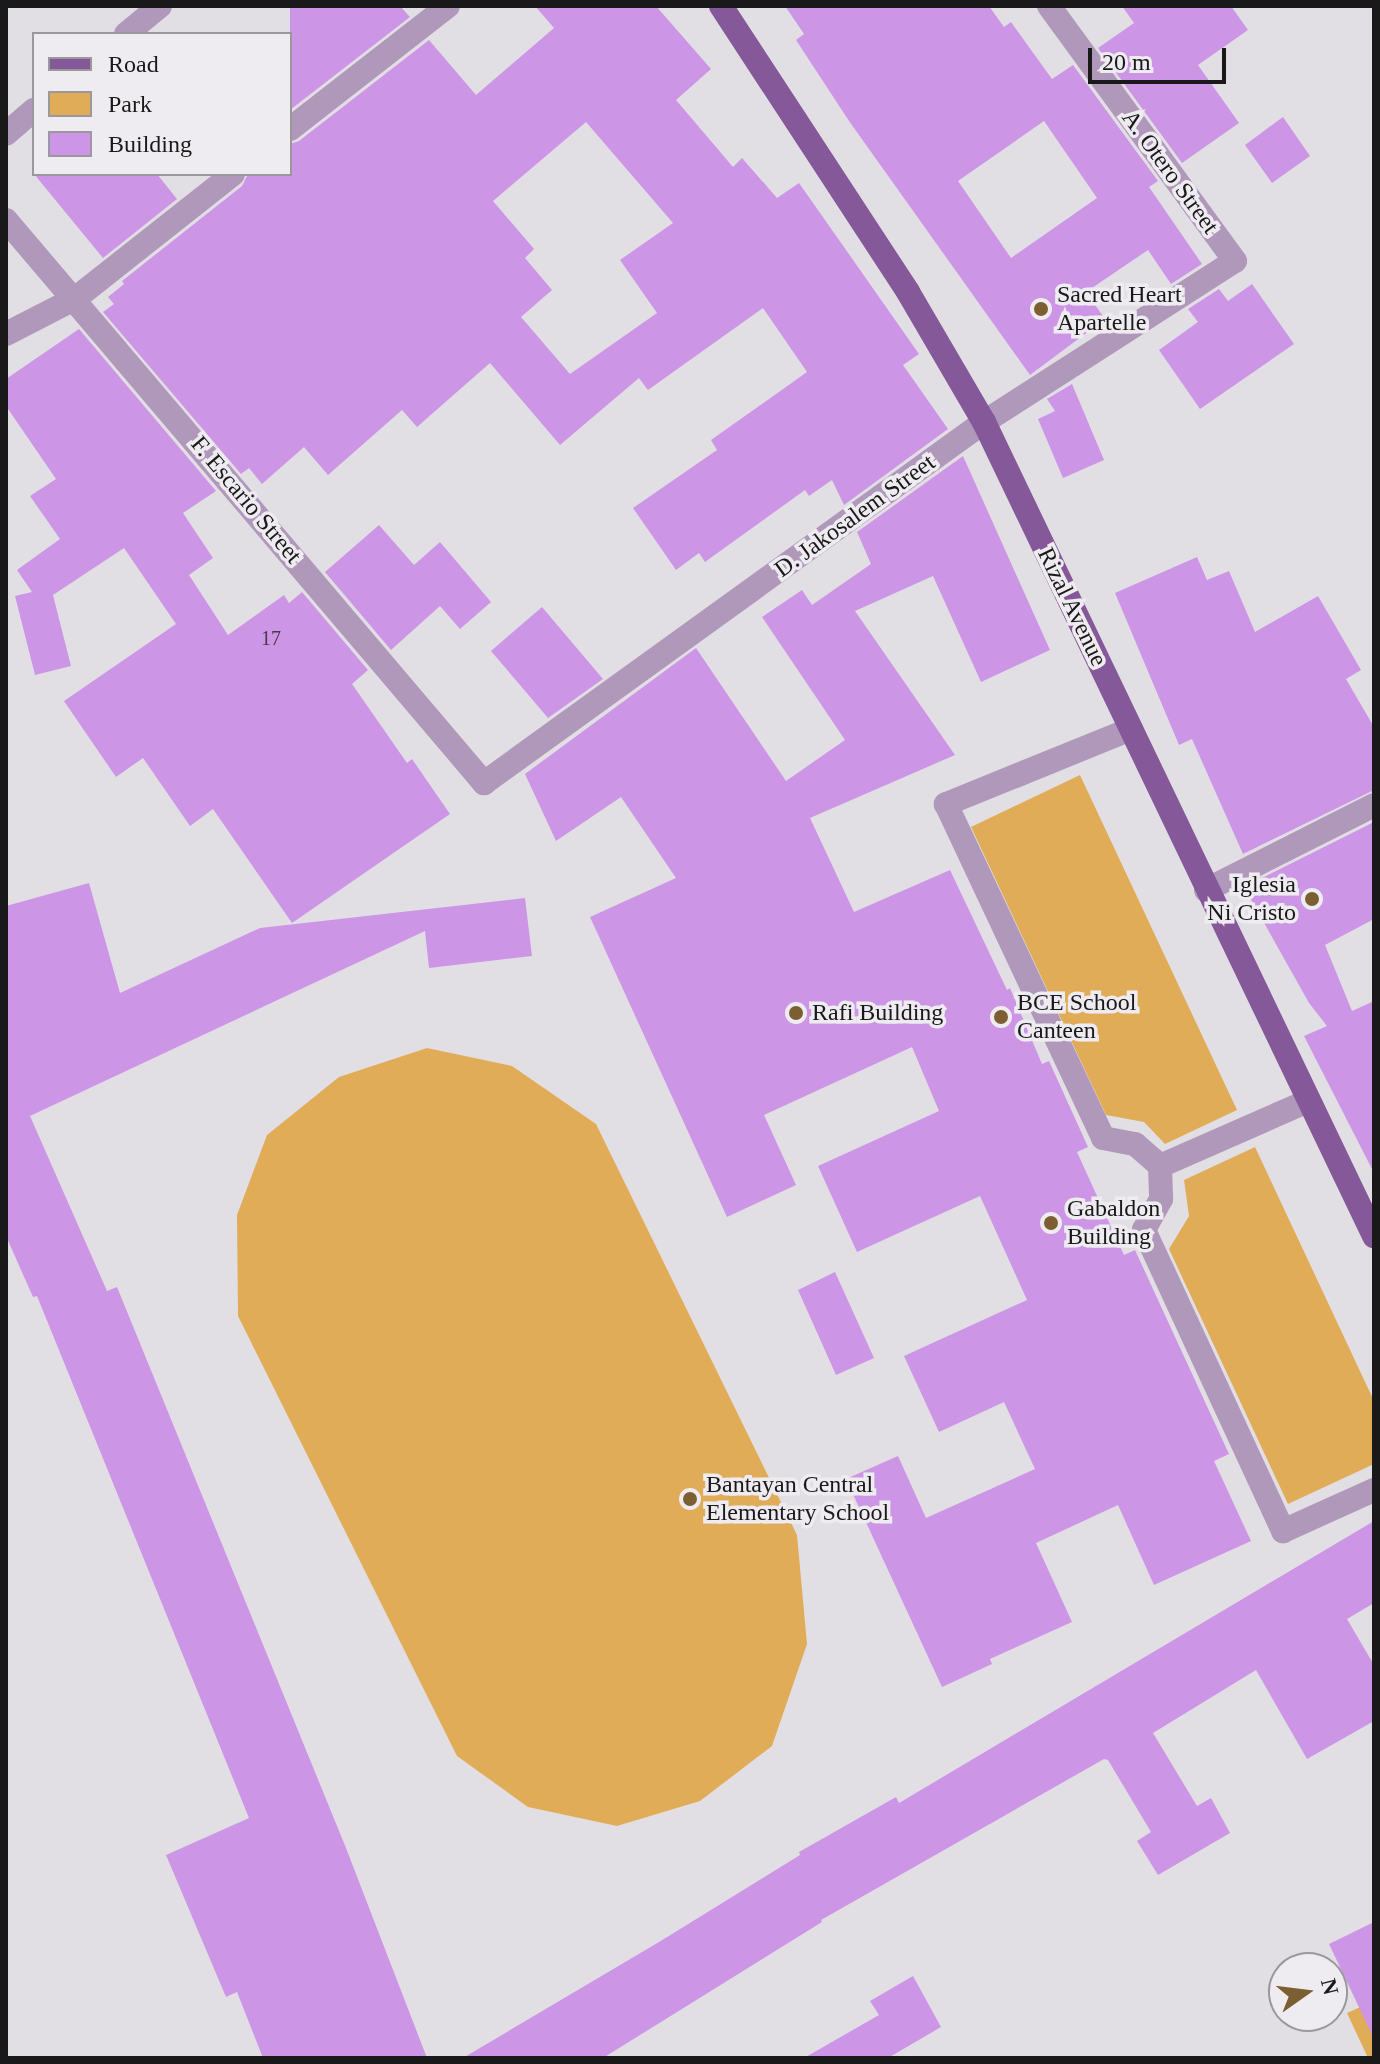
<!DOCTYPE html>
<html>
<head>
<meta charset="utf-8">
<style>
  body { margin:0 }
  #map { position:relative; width:1380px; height:2064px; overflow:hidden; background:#e2dfe4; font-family:Georgia,serif }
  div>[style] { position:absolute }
  .green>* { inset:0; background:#e1ac57 }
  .building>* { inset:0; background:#cd95e6 }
  .minor>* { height:24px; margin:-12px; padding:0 12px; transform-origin:12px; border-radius:12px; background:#b098bb }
  .major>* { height:24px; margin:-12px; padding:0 12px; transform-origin:12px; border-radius:12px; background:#855999 }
  .dots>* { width:22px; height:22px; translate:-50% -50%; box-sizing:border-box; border:4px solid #efecf1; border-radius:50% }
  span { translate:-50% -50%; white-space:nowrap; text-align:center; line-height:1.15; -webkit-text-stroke:7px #efecf1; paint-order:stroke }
  .number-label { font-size:20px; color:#47384d }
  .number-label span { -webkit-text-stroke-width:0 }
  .street-label { font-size:24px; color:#1a191a }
  .poi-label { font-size:24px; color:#1a191a }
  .left { translate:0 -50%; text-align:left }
  .right { translate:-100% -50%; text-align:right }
  .frame { position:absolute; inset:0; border:8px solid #1a191a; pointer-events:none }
  .legend { position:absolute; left:32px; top:32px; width:260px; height:144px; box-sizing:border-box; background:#efecf1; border:2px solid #9a989b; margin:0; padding:10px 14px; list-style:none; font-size:24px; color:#1a191a }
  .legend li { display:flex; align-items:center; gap:16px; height:40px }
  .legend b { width:40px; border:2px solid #9a989b }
  .north { position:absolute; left:1268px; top:1952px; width:80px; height:80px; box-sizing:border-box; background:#efecf1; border:2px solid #9a989b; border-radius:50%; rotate:76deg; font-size:22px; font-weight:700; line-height:32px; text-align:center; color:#1a191a }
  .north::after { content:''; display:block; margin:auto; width:28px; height:36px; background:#7b5f32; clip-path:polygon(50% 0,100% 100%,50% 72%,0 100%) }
  .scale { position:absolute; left:1088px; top:48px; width:138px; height:36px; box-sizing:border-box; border:4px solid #1a191a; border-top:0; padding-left:10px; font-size:24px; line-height:28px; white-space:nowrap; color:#1a191a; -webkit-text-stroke:6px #efecf1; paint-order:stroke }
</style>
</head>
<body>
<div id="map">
  <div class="green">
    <i style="clip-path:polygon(1080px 775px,1237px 1110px,1165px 1144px,1144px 1122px,1106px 1115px,971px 827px)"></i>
    <i style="clip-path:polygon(427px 1048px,512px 1066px,596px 1124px,797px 1535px,807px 1644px,772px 1746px,700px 1801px,617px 1826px,528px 1807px,457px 1756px,238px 1316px,237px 1215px,267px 1135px,339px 1077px)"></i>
    <i style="clip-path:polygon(1255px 1147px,1374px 1401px,1374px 1464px,1288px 1504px,1169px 1249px,1189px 1216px,1184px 1180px)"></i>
    <i style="clip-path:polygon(1374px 2001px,1374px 2058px,1368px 2058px,1347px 2013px)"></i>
  </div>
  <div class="building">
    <i style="clip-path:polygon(290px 6px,400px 6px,410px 17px,290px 110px)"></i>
    <i style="clip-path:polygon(evenodd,535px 6px,656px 6px,711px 69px,676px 100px,733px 167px,742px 158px,777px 198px,799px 183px,919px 354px,903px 365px,948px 429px,844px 505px,832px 480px,809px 496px,805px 490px,705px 562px,699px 553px,676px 570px,633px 508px,717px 450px,711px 440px,807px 372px,763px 308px,648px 390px,639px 378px,560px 445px,490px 363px,417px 427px,402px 410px,328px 475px,304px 447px,262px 484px,249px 468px,241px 474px,103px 312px,114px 304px,108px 297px,124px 284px,122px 281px,242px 186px,248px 174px,290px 174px,290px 144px,299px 141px,429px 40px,476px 95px,554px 28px,535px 6px,586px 122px,673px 223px,620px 260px,657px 313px,570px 374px,521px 317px,552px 290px,525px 258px,534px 249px,493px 201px,586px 122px)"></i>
    <i style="clip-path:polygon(evenodd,785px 6px,989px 6px,1004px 27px,1011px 22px,1052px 79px,1073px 65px,1158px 181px,1149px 187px,1202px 264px,1171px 284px,1148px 250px,1086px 292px,1105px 319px,1030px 375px,849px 121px,796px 40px,804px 34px,785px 6px,1044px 121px,1097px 198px,1011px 258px,958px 181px,1044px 121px)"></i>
    <i style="clip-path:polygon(1122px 6px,1231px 6px,1248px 30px,1198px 65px,1239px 123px,1182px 163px,1098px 48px,1134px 23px)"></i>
    <i style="clip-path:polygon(1283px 117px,1310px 156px,1272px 183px,1245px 145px)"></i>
    <i style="clip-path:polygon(34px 174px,157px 174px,177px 199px,103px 258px)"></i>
    <i style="clip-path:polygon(1252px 284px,1294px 344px,1200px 409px,1159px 350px,1198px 322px,1188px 309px,1219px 289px,1228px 301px)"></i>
    <i style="clip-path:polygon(79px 329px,216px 491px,183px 513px,213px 558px,189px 575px,228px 635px,284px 595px,289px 603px,302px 592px,368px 670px,352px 684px,407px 763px,412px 759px,450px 814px,292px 923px,213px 809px,190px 826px,143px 758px,116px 777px,64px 701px,176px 624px,124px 548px,53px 595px,71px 666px,35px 675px,15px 596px,32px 592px,17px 570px,60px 539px,30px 496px,56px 479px,6px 406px,6px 379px)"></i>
    <i style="clip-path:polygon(1072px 384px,1104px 460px,1063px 478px,1038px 419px,1055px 411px,1047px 399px)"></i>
    <i style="clip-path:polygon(963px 456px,1050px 650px,981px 682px,933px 576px,855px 611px,955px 755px,810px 818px,854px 912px,950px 870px,1007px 990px,1010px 988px,1042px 1064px,1049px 1061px,1088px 1147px,1077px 1152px,1124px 1255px,1135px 1250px,1229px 1454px,1214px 1461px,1251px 1541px,1154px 1585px,1118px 1505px,1036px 1543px,1072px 1622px,990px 1659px,992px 1664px,942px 1687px,846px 1479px,898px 1456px,926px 1518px,1035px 1469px,1004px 1402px,939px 1432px,904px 1356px,1027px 1300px,980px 1196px,857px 1252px,818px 1166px,939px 1111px,912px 1047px,764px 1115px,796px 1185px,727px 1217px,590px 917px,676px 878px,621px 797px,556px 841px,525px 774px,696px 648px,786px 781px,845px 740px,762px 617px,802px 590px,812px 605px,871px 564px,857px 532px)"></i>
    <i style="clip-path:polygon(379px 525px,414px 565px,440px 542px,491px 602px,460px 629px,440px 606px,391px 650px,325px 572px)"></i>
    <i style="clip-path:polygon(1197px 557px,1207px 580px,1229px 571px,1255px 632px,1318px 596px,1361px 670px,1346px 679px,1374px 727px,1374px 790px,1243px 854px,1192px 739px,1179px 745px,1115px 593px)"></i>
    <i style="clip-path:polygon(542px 607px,603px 679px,548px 718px,491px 651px)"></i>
    <i style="clip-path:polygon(1374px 822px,1374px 919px,1325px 945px,1352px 1011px,1374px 1001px,1374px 1173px,1304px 1036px,1327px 1026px,1309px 1003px,1244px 887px)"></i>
    <i style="clip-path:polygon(89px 883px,120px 993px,260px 928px,525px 898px,532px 956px,429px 968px,425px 931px,30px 1116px,107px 1291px,117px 1287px,346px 1848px,427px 2058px,263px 2058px,237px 1992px,226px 1997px,166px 1855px,249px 1818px,37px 1296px,33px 1297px,6px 1236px,6px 906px)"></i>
    <i style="clip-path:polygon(835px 1272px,874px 1358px,836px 1375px,798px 1290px)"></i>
    <i style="clip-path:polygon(1374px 1521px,1374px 1603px,1347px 1619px,1374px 1665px,1374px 1721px,1307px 1759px,1256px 1670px,1153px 1733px,1197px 1806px,1211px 1798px,1230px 1833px,1158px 1875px,1137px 1841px,1151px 1832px,1108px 1760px,1104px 1759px,821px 1920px,822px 1922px,603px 2058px,463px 2058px,659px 1942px,800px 1855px,799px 1852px,896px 1797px,899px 1803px)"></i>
    <i style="clip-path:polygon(1374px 1922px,1374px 2039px,1329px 1944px)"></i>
    <i style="clip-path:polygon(913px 1976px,941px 2027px,888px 2058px,804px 2058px,879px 2015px,870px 2001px)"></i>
  </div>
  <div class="minor">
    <i style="left:126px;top:34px;width:44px;rotate:-39.5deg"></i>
    <i style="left:290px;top:129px;width:200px;rotate:-37.9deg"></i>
    <i style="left:6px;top:134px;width:37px;rotate:-41deg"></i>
    <i style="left:6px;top:220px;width:739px;rotate:49.67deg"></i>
    <i style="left:484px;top:783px;width:617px;rotate:-35.83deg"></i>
    <i style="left:984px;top:422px;width:298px;rotate:-32.7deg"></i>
    <i style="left:1235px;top:261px;width:316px;rotate:-126.1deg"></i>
    <i style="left:6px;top:334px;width:79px;rotate:-27.2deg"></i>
    <i style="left:76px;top:298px;width:200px;rotate:-38.3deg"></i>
    <i style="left:1131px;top:729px;width:200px;rotate:157.9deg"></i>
    <i style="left:946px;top:804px;width:369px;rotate:64.8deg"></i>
    <i style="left:1103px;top:1138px;width:33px;rotate:11deg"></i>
    <i style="left:1135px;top:1144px;width:33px;rotate:41deg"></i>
    <i style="left:1160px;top:1166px;width:33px;rotate:88deg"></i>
    <i style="left:1161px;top:1199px;width:35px;rotate:119deg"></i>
    <i style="left:1144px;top:1230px;width:332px;rotate:65.2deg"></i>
    <i style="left:1283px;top:1531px;width:100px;rotate:-24.3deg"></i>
    <i style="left:1206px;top:890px;width:188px;rotate:-26.8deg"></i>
    <i style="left:1160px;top:1166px;width:162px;rotate:-23.7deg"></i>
  </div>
  <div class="major">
    <i style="left:721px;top:6px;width:342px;rotate:56.8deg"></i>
    <i style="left:908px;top:292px;width:151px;rotate:59.7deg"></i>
    <i style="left:984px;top:422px;width:903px;rotate:64.4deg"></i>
  </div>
  <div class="dots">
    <i style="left:1041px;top:309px;background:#7b5f32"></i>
    <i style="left:1312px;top:899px;background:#7b5f32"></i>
    <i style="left:796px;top:1013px;background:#7b5f32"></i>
    <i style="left:1001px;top:1017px;background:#7b5f32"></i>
    <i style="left:1051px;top:1223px;background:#7b5f32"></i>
    <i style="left:690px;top:1499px;background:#7b5f32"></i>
  </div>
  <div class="number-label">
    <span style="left:271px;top:638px">17</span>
  </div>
  <div class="street-label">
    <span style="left:1170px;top:172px;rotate:54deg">A. Otero Street</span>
    <span style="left:246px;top:500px;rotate:50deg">F. Escario Street</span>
    <span style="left:855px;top:516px;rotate:-36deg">D. Jakosalem Street</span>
    <span style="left:1072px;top:607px;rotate:64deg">Rizal Avenue</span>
  </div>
  <div class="poi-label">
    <span class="left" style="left:1057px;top:309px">Sacred Heart<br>Apartelle</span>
    <span class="right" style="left:1296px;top:899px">Iglesia<br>Ni Cristo</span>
    <span class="left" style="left:1017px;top:1017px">BCE School<br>Canteen</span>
    <span class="left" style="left:812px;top:1013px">Rafi Building</span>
    <span class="left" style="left:1067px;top:1223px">Gabaldon<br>Building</span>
    <span class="left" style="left:706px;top:1499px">Bantayan Central<br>Elementary School</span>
  </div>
  <div class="frame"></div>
  <ul class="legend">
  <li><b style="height:10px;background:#855999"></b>Road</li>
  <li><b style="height:22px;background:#e1ac57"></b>Park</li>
  <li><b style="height:22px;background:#cd95e6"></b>Building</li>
  </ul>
  <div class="north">N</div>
  <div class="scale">20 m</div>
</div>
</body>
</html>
